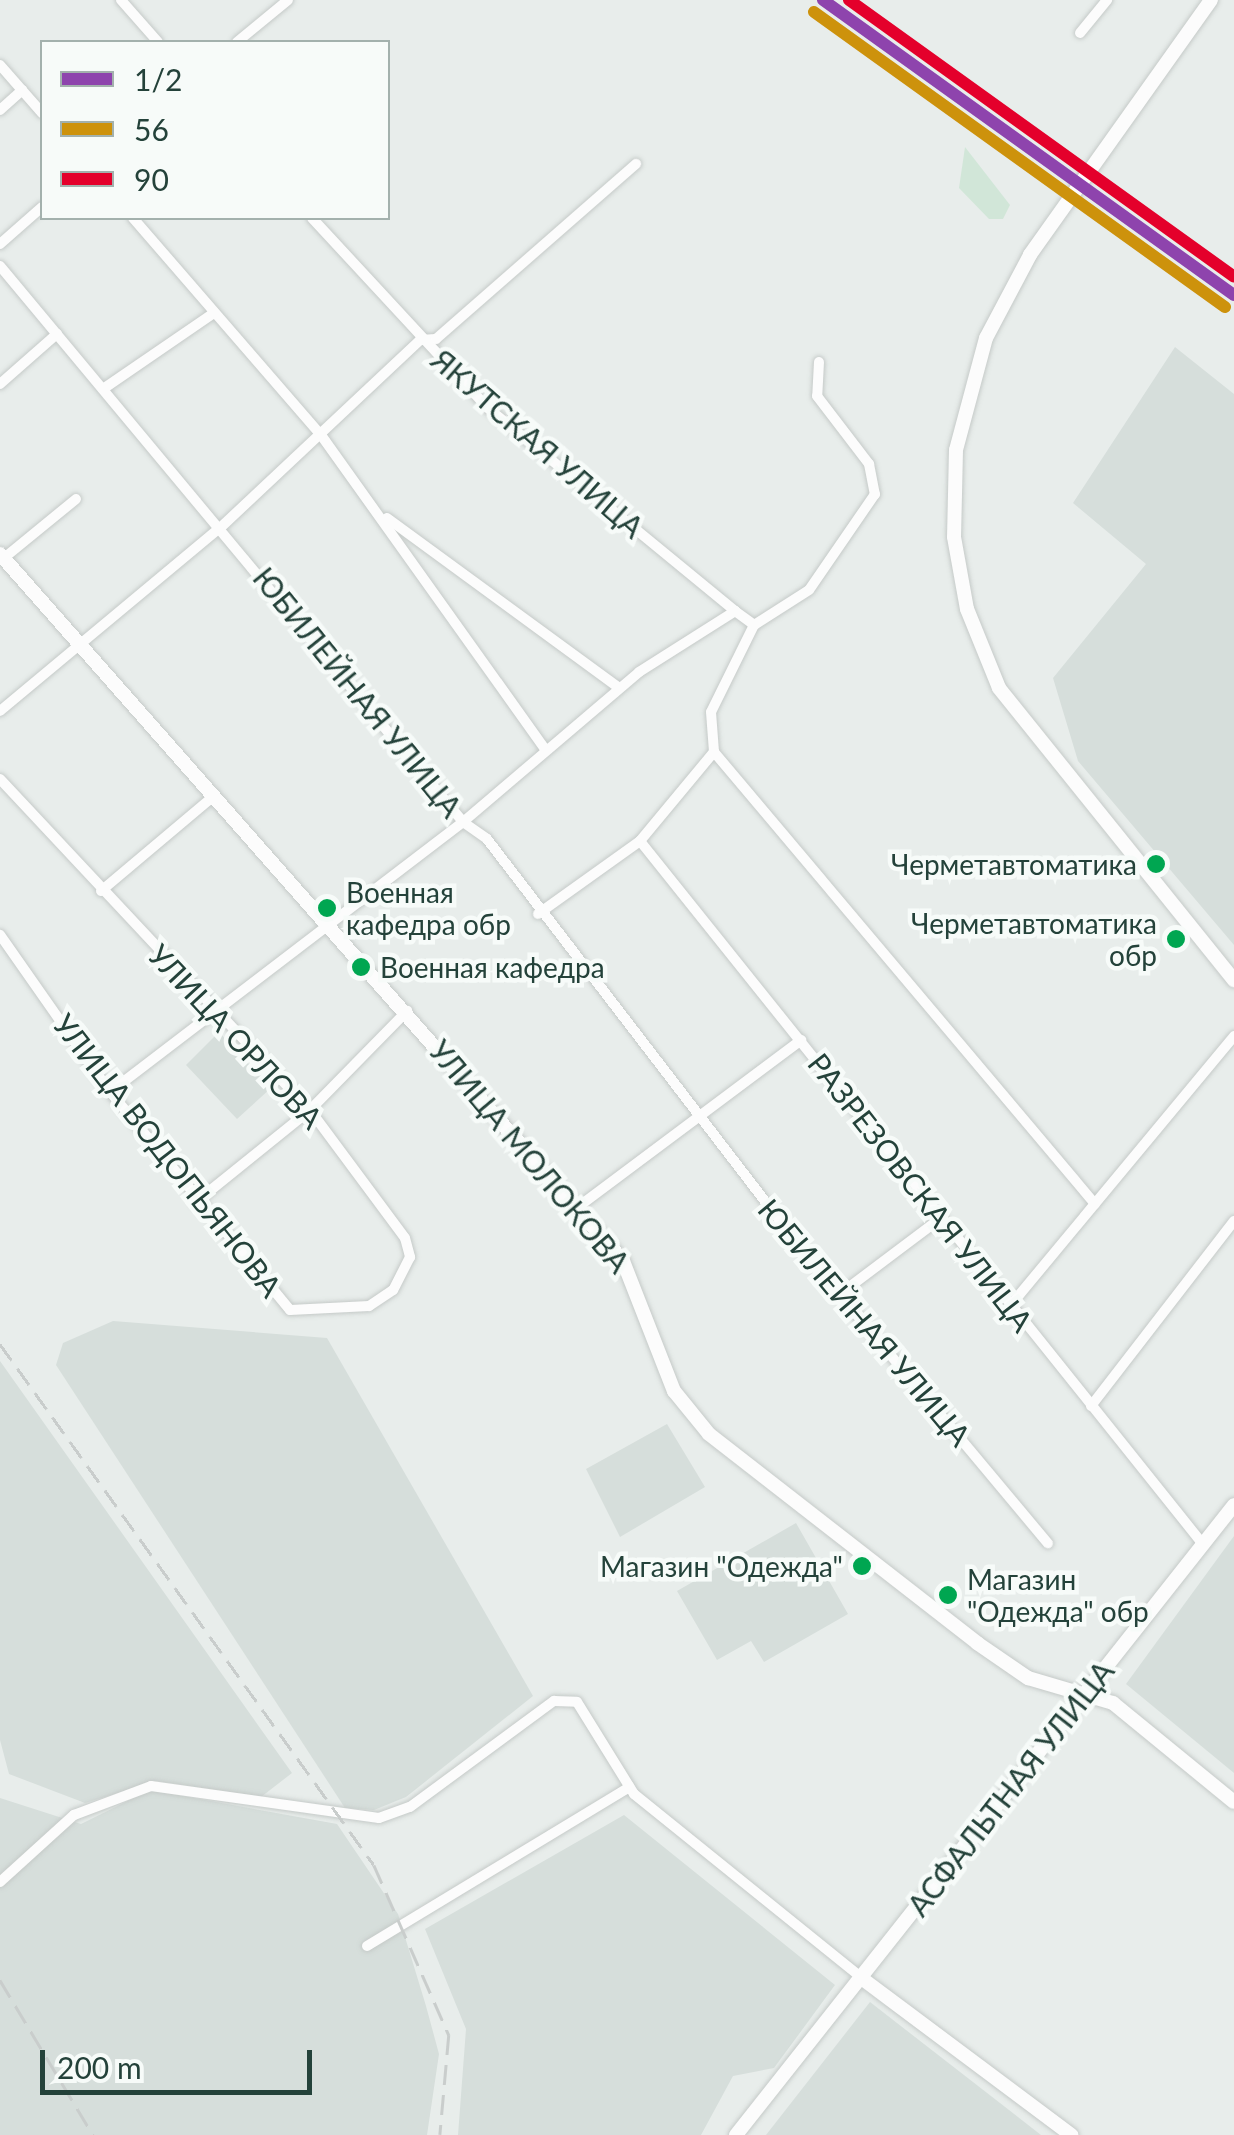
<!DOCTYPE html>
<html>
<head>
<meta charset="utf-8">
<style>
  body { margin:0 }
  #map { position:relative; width:1234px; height:2135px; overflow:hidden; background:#e8edeb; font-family:Lato,sans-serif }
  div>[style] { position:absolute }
  .built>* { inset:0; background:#d6dedb }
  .green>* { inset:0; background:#d1e6d8 }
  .roads { filter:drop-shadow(0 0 2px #c5cac8) drop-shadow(0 0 2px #c5cac8) }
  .street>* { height:10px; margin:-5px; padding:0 5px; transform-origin:5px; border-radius:5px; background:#fcfcfc }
  .secondary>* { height:14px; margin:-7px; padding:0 7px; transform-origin:7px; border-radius:7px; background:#fcfcfc }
  .rail>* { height:2.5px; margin-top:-1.25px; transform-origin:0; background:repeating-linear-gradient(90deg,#c9cdcc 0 20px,transparent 0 30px) }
  .rail-1>* { height:12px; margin:-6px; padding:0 6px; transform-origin:6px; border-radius:6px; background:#8e44ad }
  .rail-2>* { height:12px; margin:-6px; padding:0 6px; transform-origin:6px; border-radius:6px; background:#cd920c }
  .rail-3>* { height:12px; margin:-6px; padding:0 6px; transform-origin:6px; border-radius:6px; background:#e4002b }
  .dots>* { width:28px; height:28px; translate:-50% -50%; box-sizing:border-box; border:5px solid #f7fbf9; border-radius:50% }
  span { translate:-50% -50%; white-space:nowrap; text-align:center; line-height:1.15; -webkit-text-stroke:9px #f7fbf9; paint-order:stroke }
  .bus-label { font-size:28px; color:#24423a }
  .right { translate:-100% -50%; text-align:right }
  .left { translate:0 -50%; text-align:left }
  .street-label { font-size:30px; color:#24423a }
  .legend { position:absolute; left:40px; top:40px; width:350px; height:180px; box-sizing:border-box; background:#f7fbf9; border:2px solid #a3b1ad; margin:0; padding:12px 18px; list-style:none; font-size:30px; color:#24423a }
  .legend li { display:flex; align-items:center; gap:20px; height:50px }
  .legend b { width:50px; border:2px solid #a3b1ad }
  .scale { position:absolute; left:40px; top:2050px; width:272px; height:45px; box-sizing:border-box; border:5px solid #24423a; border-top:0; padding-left:12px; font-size:30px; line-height:35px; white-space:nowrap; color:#24423a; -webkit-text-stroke:8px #f7fbf9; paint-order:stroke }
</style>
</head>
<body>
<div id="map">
  <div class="built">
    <i style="clip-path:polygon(1175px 347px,1234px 394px,1234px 945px,1078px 761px,1053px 678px,1146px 564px,1073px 503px)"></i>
    <i style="clip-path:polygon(219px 1032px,271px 1088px,237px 1119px,186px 1065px)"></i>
    <i style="clip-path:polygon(113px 1321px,327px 1338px,533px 1696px,406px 1797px,374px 1810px,345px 1808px,56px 1365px,63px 1343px)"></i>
    <i style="clip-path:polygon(0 1361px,292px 1773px,261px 1797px,157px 1781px,85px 1803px,9px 1774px,0 1740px)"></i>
    <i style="clip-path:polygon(667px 1424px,705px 1487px,620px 1537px,586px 1469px)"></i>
    <i style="clip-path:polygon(796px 1523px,848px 1614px,764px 1662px,751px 1641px,717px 1660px,677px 1591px)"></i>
    <i style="clip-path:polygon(1234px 1536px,1234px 1773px,1126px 1684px)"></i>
    <i style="clip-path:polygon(150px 1790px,337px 1824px,398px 1914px,426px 2006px,439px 2054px,427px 2135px,0 2135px,0 1798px,81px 1824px)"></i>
    <i style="clip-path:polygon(624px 1815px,835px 1985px,774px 2068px,733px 2076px,701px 2135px,458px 2135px,466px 2029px,425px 1929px)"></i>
    <i style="clip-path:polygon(870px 2002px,1041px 2135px,766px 2135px)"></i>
  </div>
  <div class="green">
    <i style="clip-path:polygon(965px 147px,1010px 205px,1003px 219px,989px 219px,959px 188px)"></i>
  </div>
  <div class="roads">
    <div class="street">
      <i style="left:121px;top:0;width:56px;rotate:48.6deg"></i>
      <i style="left:1080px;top:33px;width:43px;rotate:-50.7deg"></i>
      <i style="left:237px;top:42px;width:66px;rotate:-39.5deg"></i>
      <i style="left:0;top:65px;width:64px;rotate:48.8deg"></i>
      <i style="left:0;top:110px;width:30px;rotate:-42deg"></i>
      <i style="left:133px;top:218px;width:287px;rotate:49.1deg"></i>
      <i style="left:321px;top:435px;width:387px;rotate:54.5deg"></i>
      <i style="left:312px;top:218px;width:259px;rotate:47.2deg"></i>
      <i style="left:488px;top:408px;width:320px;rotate:39.4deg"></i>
      <i style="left:0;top:244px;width:56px;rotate:-41.4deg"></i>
      <i style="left:0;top:266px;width:724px;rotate:50.21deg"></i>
      <i style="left:463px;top:822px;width:29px;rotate:35deg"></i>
      <i style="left:487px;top:839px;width:516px;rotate:52.49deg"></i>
      <i style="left:801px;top:1248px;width:385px;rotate:50.1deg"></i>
      <i style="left:819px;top:362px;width:34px;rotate:93deg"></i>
      <i style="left:817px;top:396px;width:86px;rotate:52.6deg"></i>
      <i style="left:869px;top:464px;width:31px;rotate:79deg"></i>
      <i style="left:875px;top:494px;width:116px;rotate:124.5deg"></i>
      <i style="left:809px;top:590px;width:65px;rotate:147.5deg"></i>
      <i style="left:754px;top:625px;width:97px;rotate:116.3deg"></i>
      <i style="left:711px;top:712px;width:40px;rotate:85.7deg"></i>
      <i style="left:714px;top:752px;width:591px;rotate:49.87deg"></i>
      <i style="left:0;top:384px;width:76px;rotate:-41.3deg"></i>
      <i style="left:103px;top:389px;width:135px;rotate:-34.4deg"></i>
      <i style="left:387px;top:518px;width:288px;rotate:36.2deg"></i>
      <i style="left:4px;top:558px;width:93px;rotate:-39.3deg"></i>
      <i style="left:0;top:711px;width:286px;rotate:-39.8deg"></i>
      <i style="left:220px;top:528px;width:274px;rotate:-43.2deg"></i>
      <i style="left:420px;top:340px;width:16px;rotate:-4deg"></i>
      <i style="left:436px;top:339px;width:266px;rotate:-41.2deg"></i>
      <i style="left:0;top:779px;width:453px;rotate:46.9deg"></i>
      <i style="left:310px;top:1110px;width:159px;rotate:53.4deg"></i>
      <i style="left:405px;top:1238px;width:20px;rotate:75deg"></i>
      <i style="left:410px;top:1257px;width:37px;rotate:117deg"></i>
      <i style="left:393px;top:1290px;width:29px;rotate:146deg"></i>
      <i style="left:369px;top:1306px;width:79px;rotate:177.1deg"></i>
      <i style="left:290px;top:1310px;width:283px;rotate:-129.5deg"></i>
      <i style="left:110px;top:1092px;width:192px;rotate:-125deg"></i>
      <i style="left:640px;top:841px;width:899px;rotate:51.32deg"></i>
      <i style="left:101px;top:891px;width:149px;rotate:-40.1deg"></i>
      <i style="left:538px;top:914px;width:125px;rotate:-35.6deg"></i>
      <i style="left:640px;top:841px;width:116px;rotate:-50.3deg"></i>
      <i style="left:110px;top:1092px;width:444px;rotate:-37.4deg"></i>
      <i style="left:463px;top:822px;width:231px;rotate:-40.4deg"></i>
      <i style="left:639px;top:672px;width:114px;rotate:-32.4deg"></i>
      <i style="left:735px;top:611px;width:24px;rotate:36deg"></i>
      <i style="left:196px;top:1202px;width:146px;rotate:-38.9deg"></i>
      <i style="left:310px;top:1110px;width:139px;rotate:-45.6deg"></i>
      <i style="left:578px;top:1207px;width:279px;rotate:-36.8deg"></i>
      <i style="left:840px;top:1294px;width:126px;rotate:-37deg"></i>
      <i style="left:1010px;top:1306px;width:351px;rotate:-50.3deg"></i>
      <i style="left:1091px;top:1406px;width:234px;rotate:-52.3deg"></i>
      <i style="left:0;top:1882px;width:100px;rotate:-42.2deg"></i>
      <i style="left:74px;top:1815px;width:82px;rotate:-20.6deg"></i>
      <i style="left:151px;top:1786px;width:230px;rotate:8deg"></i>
      <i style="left:379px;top:1818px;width:33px;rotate:-20deg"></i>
      <i style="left:410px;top:1807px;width:179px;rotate:-36.4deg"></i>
      <i style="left:554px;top:1701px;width:23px;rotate:2deg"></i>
      <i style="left:577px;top:1702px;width:108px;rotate:58.2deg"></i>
      <i style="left:634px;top:1794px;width:294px;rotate:38.9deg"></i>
      <i style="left:367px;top:1946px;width:307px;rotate:-31.2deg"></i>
    </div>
    <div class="secondary">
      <i style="left:1211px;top:0;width:313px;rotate:125.4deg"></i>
      <i style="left:1030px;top:255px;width:94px;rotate:117.9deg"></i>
      <i style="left:986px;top:338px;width:116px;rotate:105deg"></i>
      <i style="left:956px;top:450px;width:87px;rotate:91.3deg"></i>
      <i style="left:954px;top:537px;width:73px;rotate:79.8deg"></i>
      <i style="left:967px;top:609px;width:85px;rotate:67.9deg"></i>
      <i style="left:999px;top:688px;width:375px;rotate:51.2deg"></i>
      <i style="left:0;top:554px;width:942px;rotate:48.61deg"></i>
      <i style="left:623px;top:1261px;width:140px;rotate:68.6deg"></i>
      <i style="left:674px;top:1391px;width:55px;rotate:50.9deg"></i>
      <i style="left:709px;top:1434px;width:340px;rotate:37.9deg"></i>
      <i style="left:977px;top:1643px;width:62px;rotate:34.5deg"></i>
      <i style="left:1028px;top:1678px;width:89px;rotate:16.4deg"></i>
      <i style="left:1113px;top:1703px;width:156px;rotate:39.3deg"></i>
      <i style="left:864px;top:1980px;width:259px;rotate:36.8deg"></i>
      <i style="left:736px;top:2135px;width:803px;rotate:-51.67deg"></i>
    </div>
  </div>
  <div class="rail">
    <i style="left:0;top:1344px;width:641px;rotate:54.33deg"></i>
    <i style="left:374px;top:1865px;width:186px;rotate:66.2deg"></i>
    <i style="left:449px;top:2035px;width:100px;rotate:95.1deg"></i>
    <i style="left:0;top:1980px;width:181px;rotate:59deg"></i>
  </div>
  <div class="rail-1">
    <i style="left:823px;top:0;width:506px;rotate:35.67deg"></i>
  </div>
  <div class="rail-2">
    <i style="left:814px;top:12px;width:506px;rotate:35.67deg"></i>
  </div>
  <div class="rail-3">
    <i style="left:849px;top:0;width:474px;rotate:35.7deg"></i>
  </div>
  <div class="dots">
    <i style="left:1156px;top:864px;background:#00a651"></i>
    <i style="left:327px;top:908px;background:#00a651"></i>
    <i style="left:1176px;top:939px;background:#00a651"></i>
    <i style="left:361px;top:967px;background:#00a651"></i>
    <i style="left:862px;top:1566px;background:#00a651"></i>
    <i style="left:948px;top:1595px;background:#00a651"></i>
  </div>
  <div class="bus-label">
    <span class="right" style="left:1137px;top:864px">Черметавтоматика</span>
    <span class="left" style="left:346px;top:908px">Военная<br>кафедра обр</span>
    <span class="right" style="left:1157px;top:939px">Черметавтоматика<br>обр</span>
    <span class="left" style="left:380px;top:967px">Военная кафедра</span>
    <span class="right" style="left:843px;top:1566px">Магазин "Одежда"</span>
    <span class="left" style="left:967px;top:1595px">Магазин<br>"Одежда" обр</span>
  </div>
  <div class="street-label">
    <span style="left:538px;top:443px;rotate:41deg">ЯКУТСКАЯ УЛИЦА</span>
    <span style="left:358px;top:692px;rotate:51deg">ЮБИЛЕЙНАЯ УЛИЦА</span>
    <span style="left:236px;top:1036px;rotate:47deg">УЛИЦА ОРЛОВА</span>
    <span style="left:168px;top:1155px;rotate:52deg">УЛИЦА ВОДОПЬЯНОВА</span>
    <span style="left:530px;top:1156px;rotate:50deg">УЛИЦА МОЛОКОВА</span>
    <span style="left:921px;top:1192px;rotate:52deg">РАЗРЕЗОВСКАЯ УЛИЦА</span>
    <span style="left:865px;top:1322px;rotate:50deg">ЮБИЛЕЙНАЯ УЛИЦА</span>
    <span style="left:1010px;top:1788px;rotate:-52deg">АСФАЛЬТНАЯ УЛИЦА</span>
  </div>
  <ul class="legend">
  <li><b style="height:12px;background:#8e44ad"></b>1/2</li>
  <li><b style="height:12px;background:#cd920c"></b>56</li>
  <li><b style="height:12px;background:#e4002b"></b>90</li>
  </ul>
  <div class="scale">200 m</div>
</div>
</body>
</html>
